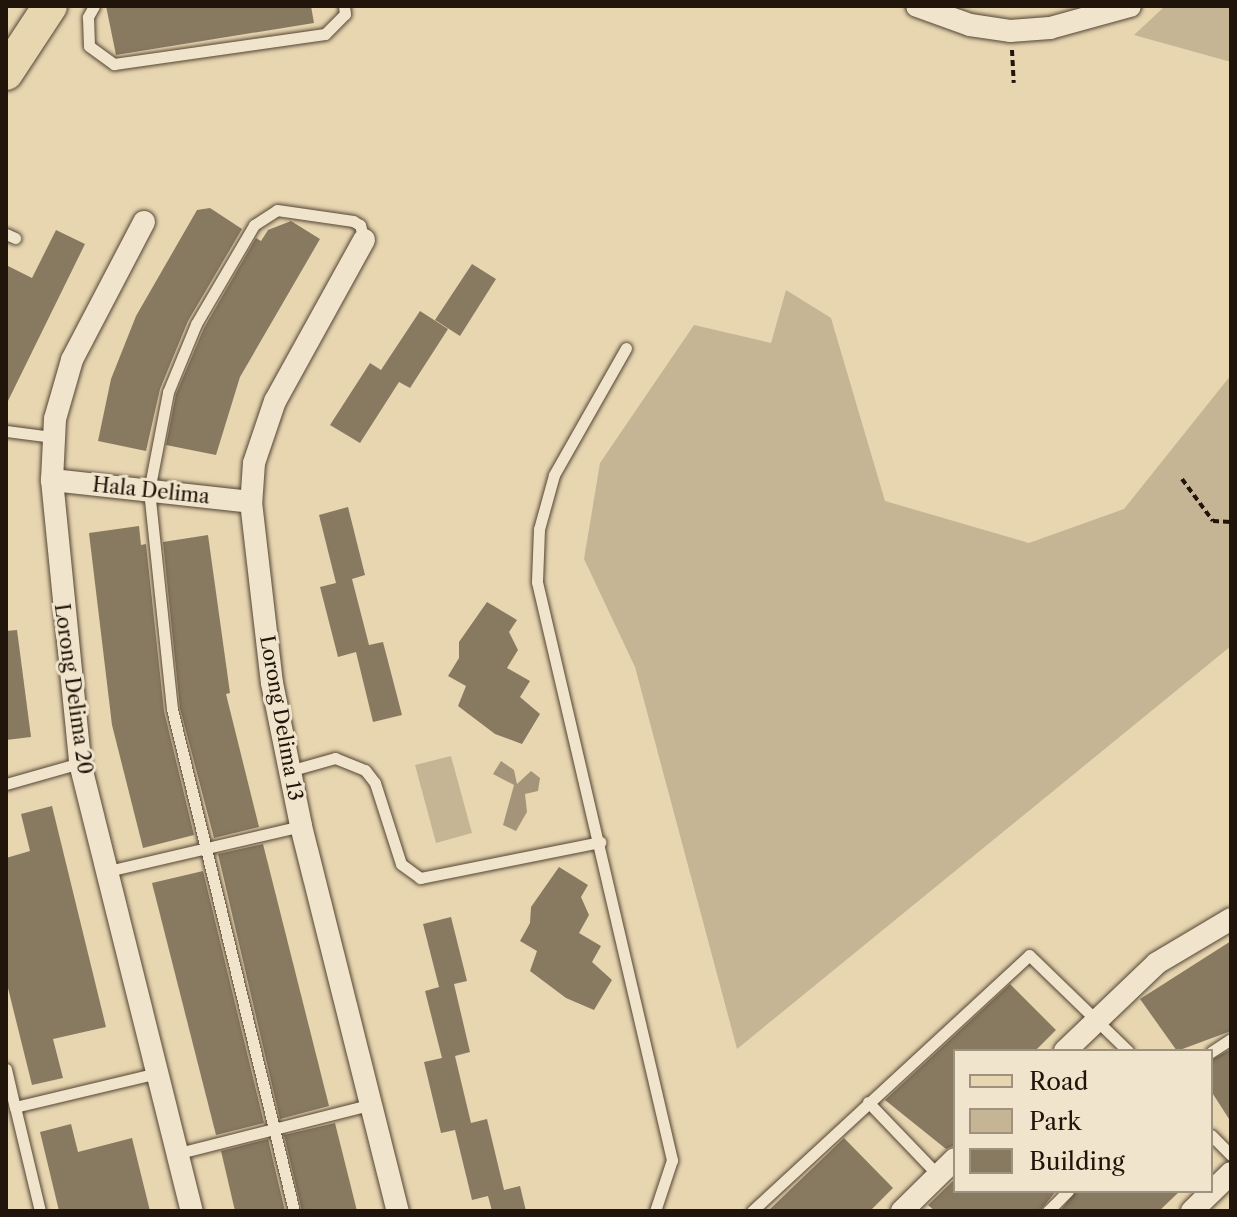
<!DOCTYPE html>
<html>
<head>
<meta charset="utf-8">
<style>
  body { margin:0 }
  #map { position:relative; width:1237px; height:1217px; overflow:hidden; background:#e8d6b1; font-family:"Libre Caslon Text",serif }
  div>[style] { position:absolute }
  .green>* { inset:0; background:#c6b595 }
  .water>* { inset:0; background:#a49479 }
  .building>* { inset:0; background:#887961 }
  .path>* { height:4px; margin-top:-2px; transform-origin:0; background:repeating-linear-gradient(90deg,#21150b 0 6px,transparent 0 10px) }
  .roads { filter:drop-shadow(0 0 2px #534534) drop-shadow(0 0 2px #534534) }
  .lane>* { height:11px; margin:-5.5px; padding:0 5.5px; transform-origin:5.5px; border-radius:5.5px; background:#f0e4cc }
  .street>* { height:22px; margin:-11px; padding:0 11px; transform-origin:11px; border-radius:11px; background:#f0e4cc }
  .primary>* { height:34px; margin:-17px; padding:0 17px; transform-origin:17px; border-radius:17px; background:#e8d6b1 }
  span { translate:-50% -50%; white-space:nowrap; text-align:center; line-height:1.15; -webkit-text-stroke:6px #f0e4cc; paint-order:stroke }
  .street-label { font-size:20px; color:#21150b }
  .frame { position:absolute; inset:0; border:8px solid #21150b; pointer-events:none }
  .legend { position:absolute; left:953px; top:1049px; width:260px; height:144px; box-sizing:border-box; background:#f0e4cc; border:2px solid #9d917f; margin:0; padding:10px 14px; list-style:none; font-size:24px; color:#21150b }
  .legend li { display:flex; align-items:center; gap:16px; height:40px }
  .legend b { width:40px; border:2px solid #9d917f }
</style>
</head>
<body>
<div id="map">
  <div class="green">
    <i style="clip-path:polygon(1165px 6px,1231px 6px,1231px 62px,1134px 35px)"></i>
    <i style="clip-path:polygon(786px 290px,831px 318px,885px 501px,1029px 543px,1124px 509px,1231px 375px,1231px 646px,737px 1049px,635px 667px,584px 559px,600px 463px,694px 325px,771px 343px)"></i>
    <i style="clip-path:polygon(451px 756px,472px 833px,436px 843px,415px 765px)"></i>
  </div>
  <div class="water">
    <i style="clip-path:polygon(501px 761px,514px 770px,517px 784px,531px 771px,540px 778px,538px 791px,525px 794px,527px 812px,516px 831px,503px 825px,514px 785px,493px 774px)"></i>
  </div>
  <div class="building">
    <i style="clip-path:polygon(106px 6px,311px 6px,314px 23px,116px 55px)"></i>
    <i style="clip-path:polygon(210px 208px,242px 229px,188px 321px,160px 389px,146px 451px,98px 441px,111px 379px,136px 316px,197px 210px)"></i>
    <i style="clip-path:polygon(291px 221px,320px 239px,240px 377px,216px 455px,166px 445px,176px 394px,204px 328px,256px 238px,261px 241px,268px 230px)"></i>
    <i style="clip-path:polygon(56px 230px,85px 244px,6px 405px,6px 265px,32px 278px)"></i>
    <i style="clip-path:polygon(472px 264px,496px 279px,460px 336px,435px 320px)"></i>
    <i style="clip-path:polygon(420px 311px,448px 329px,410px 388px,399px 382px,360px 443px,330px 425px,370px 363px,381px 370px)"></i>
    <i style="clip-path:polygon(348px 507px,365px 575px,352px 579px,369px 645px,383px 642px,402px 715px,373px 722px,356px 652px,338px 657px,320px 587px,336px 583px,319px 515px)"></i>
    <i style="clip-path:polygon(139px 526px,141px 545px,146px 544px,164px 711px,194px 835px,143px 848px,112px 725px,89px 533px)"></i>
    <i style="clip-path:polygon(208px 535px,230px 693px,226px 694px,259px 827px,214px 838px,180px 708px,163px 542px)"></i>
    <i style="clip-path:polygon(487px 602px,517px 620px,509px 632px,518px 650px,507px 668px,530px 681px,520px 697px,540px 714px,522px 744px,495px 734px,458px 706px,466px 686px,448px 676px,459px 658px,459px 642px)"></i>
    <i style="clip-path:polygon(17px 630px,31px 737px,6px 740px,6px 631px)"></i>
    <i style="clip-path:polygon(52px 806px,106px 1027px,53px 1039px,63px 1078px,32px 1085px,6px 980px,6px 858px,30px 851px,21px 814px)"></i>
    <i style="clip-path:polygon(263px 844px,329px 1106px,280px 1119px,218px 854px)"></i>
    <i style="clip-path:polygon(559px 867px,588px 885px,581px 897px,589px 915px,579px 933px,601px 946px,592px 962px,612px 980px,594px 1010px,566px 998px,530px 971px,537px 951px,520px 941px,530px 923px,531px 907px)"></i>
    <i style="clip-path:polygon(203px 871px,264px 1123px,216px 1135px,152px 883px)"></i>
    <i style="clip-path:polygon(451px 917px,467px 981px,454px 984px,470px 1052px,455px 1056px,471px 1123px,487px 1119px,504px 1190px,520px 1186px,526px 1211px,492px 1211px,488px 1196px,472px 1200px,455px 1130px,441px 1133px,424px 1062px,442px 1058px,425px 991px,439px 987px,423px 924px)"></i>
    <i style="clip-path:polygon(1231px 941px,1231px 1031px,1177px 1051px,1140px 999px)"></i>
    <i style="clip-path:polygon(1010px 984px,1056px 1030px,1035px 1051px,955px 1051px,955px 1145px,946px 1149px,885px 1100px)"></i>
    <i style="clip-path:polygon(1231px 1049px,1231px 1122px,1211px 1091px,1211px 1060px)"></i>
    <i style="clip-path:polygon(335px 1123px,357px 1211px,302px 1211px,284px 1135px)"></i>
    <i style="clip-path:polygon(71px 1124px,78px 1152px,132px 1138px,150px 1211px,59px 1211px,40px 1132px)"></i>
    <i style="clip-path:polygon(844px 1138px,893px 1188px,870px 1211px,768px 1211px)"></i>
    <i style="clip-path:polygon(268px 1139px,285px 1211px,235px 1211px,221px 1151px)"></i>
    <i style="clip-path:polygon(955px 1179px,955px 1191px,1056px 1191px,1040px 1211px,935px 1211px,928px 1205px)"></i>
    <i style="clip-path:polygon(1076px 1191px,1180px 1191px,1159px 1211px,1060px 1211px)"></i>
  </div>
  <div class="path">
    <i style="left:1012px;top:50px;width:33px;rotate:87deg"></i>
    <i style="left:1182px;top:479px;width:52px;rotate:53.6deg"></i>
    <i style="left:1213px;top:521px;width:18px;rotate:3deg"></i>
  </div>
  <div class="roads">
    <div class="lane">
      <i style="left:94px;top:6px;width:13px;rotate:119deg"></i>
      <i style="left:88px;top:17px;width:29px;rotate:88deg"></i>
      <i style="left:89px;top:46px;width:31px;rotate:36deg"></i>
      <i style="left:114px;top:64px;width:213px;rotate:-8.1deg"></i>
      <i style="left:325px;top:34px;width:28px;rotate:-45deg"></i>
      <i style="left:345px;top:14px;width:8px;rotate:-97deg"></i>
      <i style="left:6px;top:234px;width:10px;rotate:24deg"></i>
      <i style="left:626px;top:348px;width:146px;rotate:119.6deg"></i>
      <i style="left:554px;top:475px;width:56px;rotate:105.5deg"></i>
      <i style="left:539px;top:529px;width:53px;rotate:92.2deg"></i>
      <i style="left:537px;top:582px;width:594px;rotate:76.85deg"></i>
      <i style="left:672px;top:1160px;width:54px;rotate:108.4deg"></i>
      <i style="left:6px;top:431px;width:46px;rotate:7.4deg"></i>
      <i style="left:289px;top:771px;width:48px;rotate:-15.8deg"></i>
      <i style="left:335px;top:758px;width:32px;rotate:22deg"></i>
      <i style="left:365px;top:770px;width:16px;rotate:52deg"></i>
      <i style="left:375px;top:783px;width:85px;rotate:72.2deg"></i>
      <i style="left:401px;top:864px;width:24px;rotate:36deg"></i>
      <i style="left:420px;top:878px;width:184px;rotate:-11.3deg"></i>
      <i style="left:6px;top:784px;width:77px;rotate:-15.8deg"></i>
      <i style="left:108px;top:871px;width:198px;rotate:-13.1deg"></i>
      <i style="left:1211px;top:1052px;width:24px;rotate:-33deg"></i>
      <i style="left:6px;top:1069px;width:39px;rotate:77deg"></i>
      <i style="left:868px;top:1102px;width:103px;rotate:46.2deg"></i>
      <i style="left:1211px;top:1135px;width:28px;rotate:45deg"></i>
      <i style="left:179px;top:1153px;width:199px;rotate:-14.2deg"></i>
      <i style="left:40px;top:1211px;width:107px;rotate:-103.5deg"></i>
      <i style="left:15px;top:1107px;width:147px;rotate:-13.4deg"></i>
      <i style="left:294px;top:1211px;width:517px;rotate:-103.66deg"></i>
      <i style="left:172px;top:709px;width:219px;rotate:-96deg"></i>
      <i style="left:149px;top:491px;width:101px;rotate:-79.1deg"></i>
      <i style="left:168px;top:392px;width:74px;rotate:-67.6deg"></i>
      <i style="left:196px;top:324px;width:115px;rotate:-59.6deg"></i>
      <i style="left:254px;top:225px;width:27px;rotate:-33deg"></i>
      <i style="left:277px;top:210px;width:77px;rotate:8.2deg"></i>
      <i style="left:353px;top:221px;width:8px;rotate:30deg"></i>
      <i style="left:360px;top:225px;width:16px;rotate:75deg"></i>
      <i style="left:752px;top:1211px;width:377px;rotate:-42.7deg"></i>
      <i style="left:1029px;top:955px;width:138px;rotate:44.1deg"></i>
      <i style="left:1048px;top:1211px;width:28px;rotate:-45deg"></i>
    </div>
    <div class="street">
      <i style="left:917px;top:6px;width:56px;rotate:19.7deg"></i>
      <i style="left:970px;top:25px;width:40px;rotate:8.5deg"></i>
      <i style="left:1010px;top:31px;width:40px;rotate:-4.3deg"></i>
      <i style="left:1050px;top:28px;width:83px;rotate:-15.4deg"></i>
      <i style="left:144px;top:222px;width:156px;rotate:117.6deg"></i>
      <i style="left:72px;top:360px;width:61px;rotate:106.1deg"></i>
      <i style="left:55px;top:419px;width:61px;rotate:92.8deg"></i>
      <i style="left:52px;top:480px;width:284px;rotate:84.3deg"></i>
      <i style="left:80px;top:763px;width:462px;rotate:76deg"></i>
      <i style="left:364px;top:240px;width:184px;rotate:118.9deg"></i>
      <i style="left:275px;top:401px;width:65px;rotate:108.7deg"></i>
      <i style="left:254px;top:463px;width:39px;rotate:94deg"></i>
      <i style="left:251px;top:502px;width:182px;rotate:83.4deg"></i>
      <i style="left:272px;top:683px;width:146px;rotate:78.5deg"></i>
      <i style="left:301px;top:826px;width:397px;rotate:75.9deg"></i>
      <i style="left:52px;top:480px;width:200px;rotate:6.3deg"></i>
      <i style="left:1065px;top:1051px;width:127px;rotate:-43.7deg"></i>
      <i style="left:1157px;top:963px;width:86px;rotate:-30.7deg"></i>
      <i style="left:902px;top:1211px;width:74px;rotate:-44.5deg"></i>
      <i style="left:1192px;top:1211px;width:54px;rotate:-44.3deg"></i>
    </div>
    <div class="primary">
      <i style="left:6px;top:73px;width:80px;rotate:-56.7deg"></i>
    </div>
  </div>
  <div class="street-label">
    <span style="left:151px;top:491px;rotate:6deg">Hala Delima</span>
    <span style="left:73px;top:689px;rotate:82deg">Lorong Delima 20</span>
    <span style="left:281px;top:718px;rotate:80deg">Lorong Delima 13</span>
  </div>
  <div class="frame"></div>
  <ul class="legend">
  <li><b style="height:10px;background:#e8d6b1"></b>Road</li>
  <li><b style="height:22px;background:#c6b595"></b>Park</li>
  <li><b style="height:22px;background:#887961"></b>Building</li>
  </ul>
</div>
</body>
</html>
